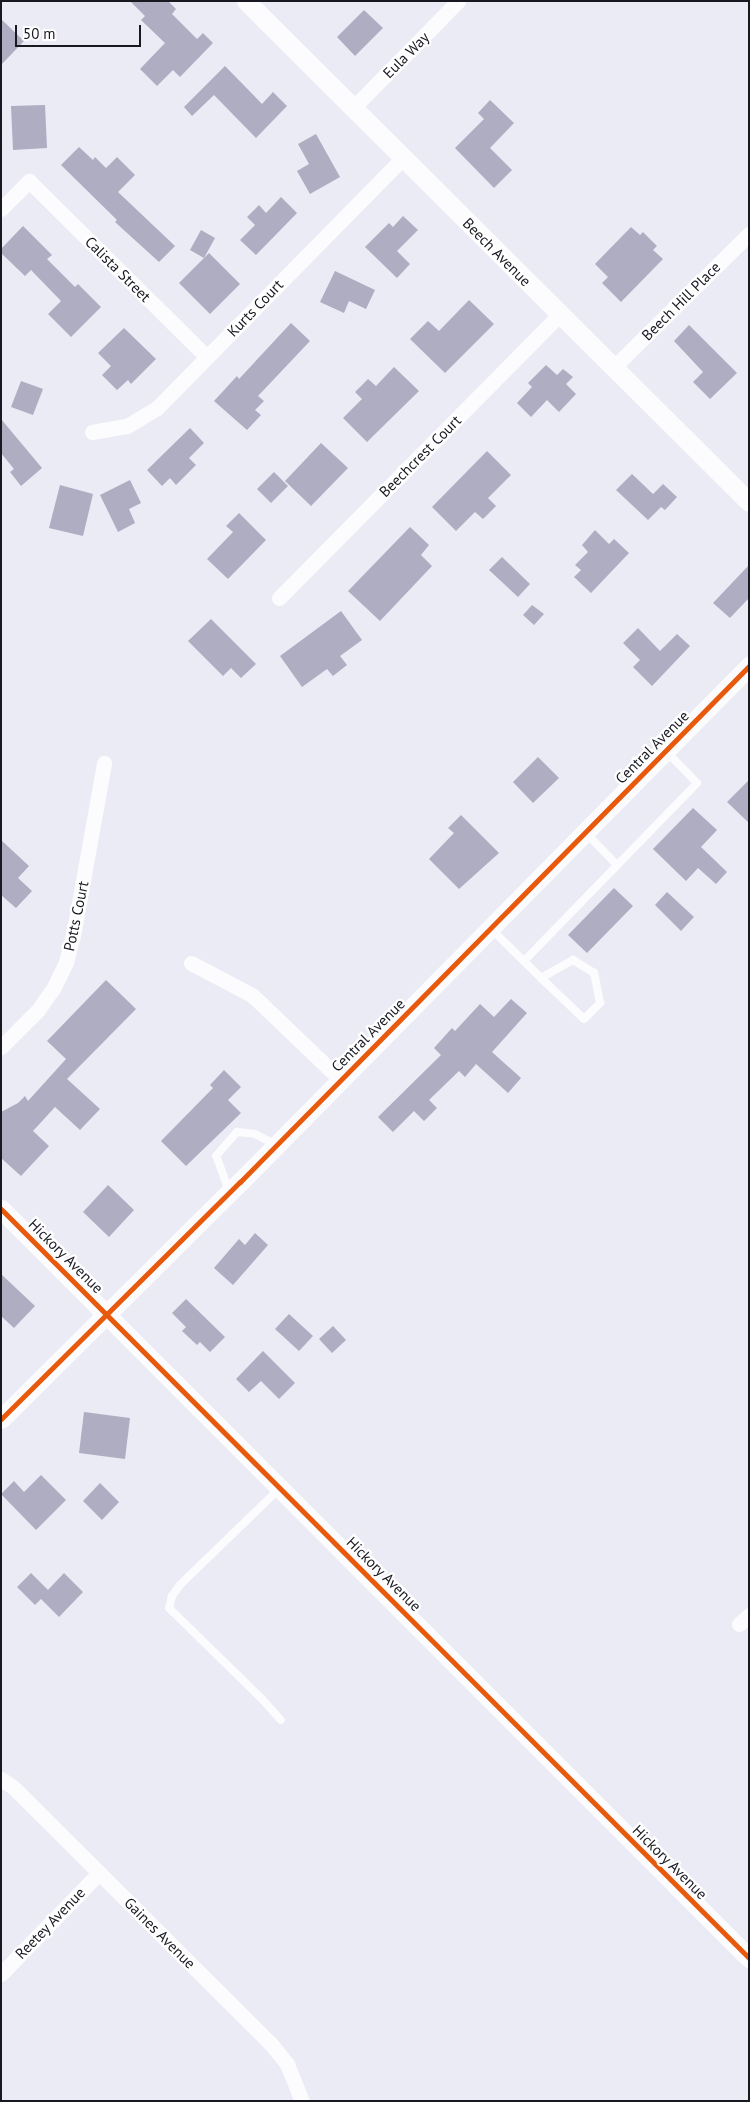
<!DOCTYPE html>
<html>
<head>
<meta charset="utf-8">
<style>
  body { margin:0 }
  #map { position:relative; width:750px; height:2102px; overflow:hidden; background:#ebebf6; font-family:"PT Sans",sans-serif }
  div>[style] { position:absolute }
  .building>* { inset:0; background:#aeadc1 }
  .service>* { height:8px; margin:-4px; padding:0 4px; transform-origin:4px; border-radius:4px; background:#fcfcfe }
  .minor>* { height:15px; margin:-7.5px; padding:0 7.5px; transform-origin:7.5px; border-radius:7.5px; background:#fcfcfe }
  .tertiary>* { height:19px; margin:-9.5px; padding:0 9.5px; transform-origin:9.5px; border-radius:9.5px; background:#fcfcfe }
  .cycleway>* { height:5px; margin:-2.5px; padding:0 2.5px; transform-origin:2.5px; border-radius:2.5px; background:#e8590c }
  span { translate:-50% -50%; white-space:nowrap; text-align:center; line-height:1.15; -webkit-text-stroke:4.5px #fff; paint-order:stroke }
  .street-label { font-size:15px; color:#181821 }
  .frame { position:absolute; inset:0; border:2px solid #181821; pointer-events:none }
  .scale { position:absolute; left:15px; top:25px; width:126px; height:22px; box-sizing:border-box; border:2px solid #181821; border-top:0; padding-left:6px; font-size:15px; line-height:18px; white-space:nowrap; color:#181821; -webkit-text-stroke:4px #fff; paint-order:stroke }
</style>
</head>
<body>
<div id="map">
  <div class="building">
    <i style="clip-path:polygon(130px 1px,168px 1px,176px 9px,172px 14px,197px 39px,203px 33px,213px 43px,180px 77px,173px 70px,157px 86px,140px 69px,165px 43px,141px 20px,145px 16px)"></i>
    <i style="clip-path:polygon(364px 10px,383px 28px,355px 56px,337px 37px)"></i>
    <i style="clip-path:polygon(1px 19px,24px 41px,1px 65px)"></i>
    <i style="clip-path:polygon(225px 66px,262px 104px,273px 92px,287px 106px,256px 138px,214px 95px,192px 116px,184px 107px)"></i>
    <i style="clip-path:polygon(490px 100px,514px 123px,490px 148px,512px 170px,494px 188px,455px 148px,484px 119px,478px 113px)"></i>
    <i style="clip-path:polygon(45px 105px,47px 148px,13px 150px,11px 106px)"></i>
    <i style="clip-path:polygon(316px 134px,340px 177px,310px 194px,297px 171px,309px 164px,298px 144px)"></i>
    <i style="clip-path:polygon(79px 147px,93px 160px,95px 157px,106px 168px,117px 157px,135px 175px,118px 192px,175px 246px,159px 262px,115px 222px,117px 220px,61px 165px)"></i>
    <i style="clip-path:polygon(281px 197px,297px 213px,256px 255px,240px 240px,255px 225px,247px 217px,259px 205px,266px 213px)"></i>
    <i style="clip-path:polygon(403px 216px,418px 230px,397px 251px,410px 264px,397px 278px,365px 247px,389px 223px,393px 227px)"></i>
    <i style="clip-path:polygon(23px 226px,52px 255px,47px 259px,75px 287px,78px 284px,101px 307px,71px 337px,48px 314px,61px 301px,31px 270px,25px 276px,1px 253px,1px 249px)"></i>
    <i style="clip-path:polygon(631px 227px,640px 235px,643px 232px,657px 246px,653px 250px,663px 259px,621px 302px,602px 283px,608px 277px,595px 264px)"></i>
    <i style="clip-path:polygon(201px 230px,215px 238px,204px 258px,190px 250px)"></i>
    <i style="clip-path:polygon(209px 253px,240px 284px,210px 314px,179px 283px)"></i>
    <i style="clip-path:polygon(335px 271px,375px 290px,366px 309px,349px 301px,344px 313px,320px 302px)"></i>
    <i style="clip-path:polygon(469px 300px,494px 324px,445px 373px,410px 339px,428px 321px,439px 331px)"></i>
    <i style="clip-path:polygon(291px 323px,310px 341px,258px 396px,264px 401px,255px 410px,261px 415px,247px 430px,214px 401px,237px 376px,239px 379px)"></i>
    <i style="clip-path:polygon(689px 325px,737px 373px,710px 399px,693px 382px,703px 372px,674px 341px)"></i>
    <i style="clip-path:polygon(124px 328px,156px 359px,131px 384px,128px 380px,117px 390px,102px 375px,111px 366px,98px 353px)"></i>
    <i style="clip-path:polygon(546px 365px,557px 375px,563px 369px,573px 377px,566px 384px,576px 394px,559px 412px,547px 400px,531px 417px,517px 403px,532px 387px,528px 383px)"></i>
    <i style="clip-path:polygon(394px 367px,419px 391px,367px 442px,343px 418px,362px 399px,355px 392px,368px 379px,376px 386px)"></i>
    <i style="clip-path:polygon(21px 381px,43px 389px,33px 415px,11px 407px)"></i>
    <i style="clip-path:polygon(1px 419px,42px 468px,21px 486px,10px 472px,14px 469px,1px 453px)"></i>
    <i style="clip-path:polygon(190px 428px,204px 443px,189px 458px,196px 465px,176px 485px,170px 478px,162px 486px,147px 470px)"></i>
    <i style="clip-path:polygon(321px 443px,348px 468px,311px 506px,285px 481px)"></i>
    <i style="clip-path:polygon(487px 451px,511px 475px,488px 498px,496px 506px,483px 519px,475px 512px,456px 531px,432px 507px)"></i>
    <i style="clip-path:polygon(274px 472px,288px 486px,271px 503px,257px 489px)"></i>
    <i style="clip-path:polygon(632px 474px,653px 494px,663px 484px,677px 497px,665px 510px,661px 507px,648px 520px,616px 490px)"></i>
    <i style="clip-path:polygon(130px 480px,141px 503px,129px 509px,135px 523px,118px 532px,100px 495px)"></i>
    <i style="clip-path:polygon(60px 485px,93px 494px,83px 536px,49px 528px)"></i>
    <i style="clip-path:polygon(239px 513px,266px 540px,228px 579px,207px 559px,233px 532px,226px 526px)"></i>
    <i style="clip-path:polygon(410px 527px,429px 545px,421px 555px,432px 566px,380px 621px,348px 591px)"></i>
    <i style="clip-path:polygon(595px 530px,609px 544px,614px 539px,629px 553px,591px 593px,574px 577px,581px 570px,575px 565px,588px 552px,582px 545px)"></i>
    <i style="clip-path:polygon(502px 557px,530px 584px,518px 597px,489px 570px)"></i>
    <i style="clip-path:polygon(749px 565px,749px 598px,730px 618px,713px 603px)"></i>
    <i style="clip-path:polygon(532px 605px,544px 614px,534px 625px,523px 615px)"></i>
    <i style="clip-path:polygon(341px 611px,362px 640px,340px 656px,347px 665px,333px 676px,327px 669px,302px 687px,280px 656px)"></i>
    <i style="clip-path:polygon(211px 619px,256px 664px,241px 678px,231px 668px,223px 676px,188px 641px)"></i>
    <i style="clip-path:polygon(638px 628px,660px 651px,677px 634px,690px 646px,652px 686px,633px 667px,640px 660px,623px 643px)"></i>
    <i style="clip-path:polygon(538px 757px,559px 778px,533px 803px,513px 782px)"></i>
    <i style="clip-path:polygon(749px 780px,749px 823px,727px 802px)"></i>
    <i style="clip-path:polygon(693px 808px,717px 830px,701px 847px,727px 872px,716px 884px,698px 868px,686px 881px,653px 849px)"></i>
    <i style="clip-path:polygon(461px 815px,499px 853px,459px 889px,429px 859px,454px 833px,448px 828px)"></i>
    <i style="clip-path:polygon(1px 840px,29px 866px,18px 878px,32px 891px,16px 908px,1px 895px)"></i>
    <i style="clip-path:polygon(614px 888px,633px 906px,587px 953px,568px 935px)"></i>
    <i style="clip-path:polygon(667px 892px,694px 917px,681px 931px,655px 905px)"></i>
    <i style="clip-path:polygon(106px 980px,136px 1009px,67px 1079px,100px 1109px,80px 1130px,55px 1107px,33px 1131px,49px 1146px,21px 1176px,1px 1158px,1px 1112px,18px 1103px,25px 1096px,28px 1101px,66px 1059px,47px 1041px)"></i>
    <i style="clip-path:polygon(511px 999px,527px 1013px,492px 1052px,521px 1078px,508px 1093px,476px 1064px,465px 1077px,459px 1071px,429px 1100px,437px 1108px,424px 1121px,414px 1111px,393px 1132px,378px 1117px,441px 1055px,434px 1048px,452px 1028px,455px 1031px,480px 1004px,494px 1017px)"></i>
    <i style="clip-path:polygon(224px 1070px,241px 1087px,228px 1100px,241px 1113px,186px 1166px,161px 1141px,213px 1088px,210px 1085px)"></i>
    <i style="clip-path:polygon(108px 1185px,134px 1210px,109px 1237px,83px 1212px)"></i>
    <i style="clip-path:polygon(255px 1233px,268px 1245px,233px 1285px,214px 1268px,239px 1239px,245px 1245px)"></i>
    <i style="clip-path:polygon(1px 1274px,35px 1306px,14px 1328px,1px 1316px)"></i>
    <i style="clip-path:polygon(186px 1299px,225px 1337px,210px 1352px,200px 1342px,197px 1345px,182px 1331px,186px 1327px,172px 1313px)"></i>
    <i style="clip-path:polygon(289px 1314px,313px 1336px,299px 1351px,275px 1329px)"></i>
    <i style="clip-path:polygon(333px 1326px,346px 1340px,332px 1353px,319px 1339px)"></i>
    <i style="clip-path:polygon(263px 1351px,295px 1383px,279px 1399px,261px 1381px,249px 1392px,236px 1379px)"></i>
    <i style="clip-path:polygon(84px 1412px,130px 1418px,125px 1459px,79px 1453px)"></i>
    <i style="clip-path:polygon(41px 1475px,66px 1500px,36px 1530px,1px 1494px,14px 1481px,24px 1492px)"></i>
    <i style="clip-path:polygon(100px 1483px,119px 1502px,102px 1520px,83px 1501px)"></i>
    <i style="clip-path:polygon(31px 1573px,48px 1590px,64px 1573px,83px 1592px,59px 1617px,41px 1599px,35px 1605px,17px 1587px)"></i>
  </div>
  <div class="service">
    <i style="left:585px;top:832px;width:46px;rotate:45.9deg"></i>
    <i style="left:491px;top:929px;width:70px;rotate:44.4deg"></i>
    <i style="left:541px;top:978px;width:59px;rotate:43.6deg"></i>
    <i style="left:584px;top:1019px;width:23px;rotate:-45deg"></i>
    <i style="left:600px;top:1003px;width:31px;rotate:-101deg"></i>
    <i style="left:594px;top:973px;width:25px;rotate:-148deg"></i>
    <i style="left:573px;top:960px;width:37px;rotate:151deg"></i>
    <i style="left:524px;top:961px;width:248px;rotate:-45.8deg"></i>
    <i style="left:697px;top:783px;width:45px;rotate:-134.1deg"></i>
    <i style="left:229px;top:1191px;width:37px;rotate:-110deg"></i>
    <i style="left:216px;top:1156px;width:32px;rotate:-49deg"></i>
    <i style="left:237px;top:1132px;width:18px;rotate:6deg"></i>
    <i style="left:255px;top:1134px;width:22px;rotate:27deg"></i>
    <i style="left:280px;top:1488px;width:139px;rotate:135.9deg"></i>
    <i style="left:180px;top:1585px;width:14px;rotate:126deg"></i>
    <i style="left:172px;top:1596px;width:12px;rotate:104deg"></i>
    <i style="left:169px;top:1608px;width:130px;rotate:44.4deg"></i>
    <i style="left:262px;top:1699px;width:28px;rotate:48deg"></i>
  </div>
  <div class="minor">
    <i style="left:353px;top:108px;width:150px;rotate:-45.5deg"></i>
    <i style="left:1px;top:209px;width:40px;rotate:-45deg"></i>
    <i style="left:29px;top:181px;width:250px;rotate:44.7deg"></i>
    <i style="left:614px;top:367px;width:190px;rotate:-44.6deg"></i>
    <i style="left:92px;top:432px;width:36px;rotate:-10deg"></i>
    <i style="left:127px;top:426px;width:35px;rotate:-31deg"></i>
    <i style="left:157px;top:408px;width:351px;rotate:-45.5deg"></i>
    <i style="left:279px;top:598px;width:400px;rotate:-45.3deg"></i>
    <i style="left:191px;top:963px;width:69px;rotate:27.7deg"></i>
    <i style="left:252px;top:995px;width:123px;rotate:43.7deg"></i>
    <i style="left:1px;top:1047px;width:52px;rotate:-45deg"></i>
    <i style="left:38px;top:1010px;width:28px;rotate:-55deg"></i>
    <i style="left:54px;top:987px;width:28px;rotate:-64deg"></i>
    <i style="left:66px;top:962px;width:27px;rotate:-75deg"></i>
    <i style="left:73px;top:936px;width:176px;rotate:-79.8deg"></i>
    <i style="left:739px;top:1624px;width:13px;rotate:-42deg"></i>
    <i style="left:1px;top:1779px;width:14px;rotate:34deg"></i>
    <i style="left:13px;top:1787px;width:364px;rotate:44.9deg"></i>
    <i style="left:271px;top:2044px;width:26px;rotate:51deg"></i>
    <i style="left:287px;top:2064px;width:40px;rotate:68deg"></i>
    <i style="left:1px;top:1974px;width:141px;rotate:-45.9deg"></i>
  </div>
  <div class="tertiary">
    <i style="left:246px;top:1px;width:710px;rotate:44.89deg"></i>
    <i style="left:1px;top:1209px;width:1059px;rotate:45.04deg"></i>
    <i style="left:1px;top:1419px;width:337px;rotate:-44.8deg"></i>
    <i style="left:240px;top:1182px;width:725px;rotate:-45.39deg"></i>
  </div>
  <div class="cycleway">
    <i style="left:1px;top:1209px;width:1059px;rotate:45.04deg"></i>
    <i style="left:1px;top:1419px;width:337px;rotate:-44.8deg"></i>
    <i style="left:240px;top:1182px;width:725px;rotate:-45.39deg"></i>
  </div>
  <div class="street-label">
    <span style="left:406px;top:55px;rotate:-45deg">Eula Way</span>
    <span style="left:497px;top:252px;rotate:45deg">Beech Avenue</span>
    <span style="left:118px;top:269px;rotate:45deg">Calista Street</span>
    <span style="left:681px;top:301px;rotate:-45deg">Beech Hill Place</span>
    <span style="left:255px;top:308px;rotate:-46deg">Kurts Court</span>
    <span style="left:420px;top:456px;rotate:-45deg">Beechcrest Court</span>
    <span style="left:652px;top:747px;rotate:-45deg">Central Avenue</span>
    <span style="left:76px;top:916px;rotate:-78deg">Potts Court</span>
    <span style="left:368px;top:1035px;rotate:-45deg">Central Avenue</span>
    <span style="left:66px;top:1256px;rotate:45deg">Hickory Avenue</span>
    <span style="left:384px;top:1574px;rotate:45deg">Hickory Avenue</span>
    <span style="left:670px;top:1862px;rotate:45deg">Hickory Avenue</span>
    <span style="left:50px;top:1923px;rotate:-46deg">Reetey Avenue</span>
    <span style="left:160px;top:1933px;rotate:45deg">Gaines Avenue</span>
  </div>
  <div class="frame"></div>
  <div class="scale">50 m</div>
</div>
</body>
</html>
